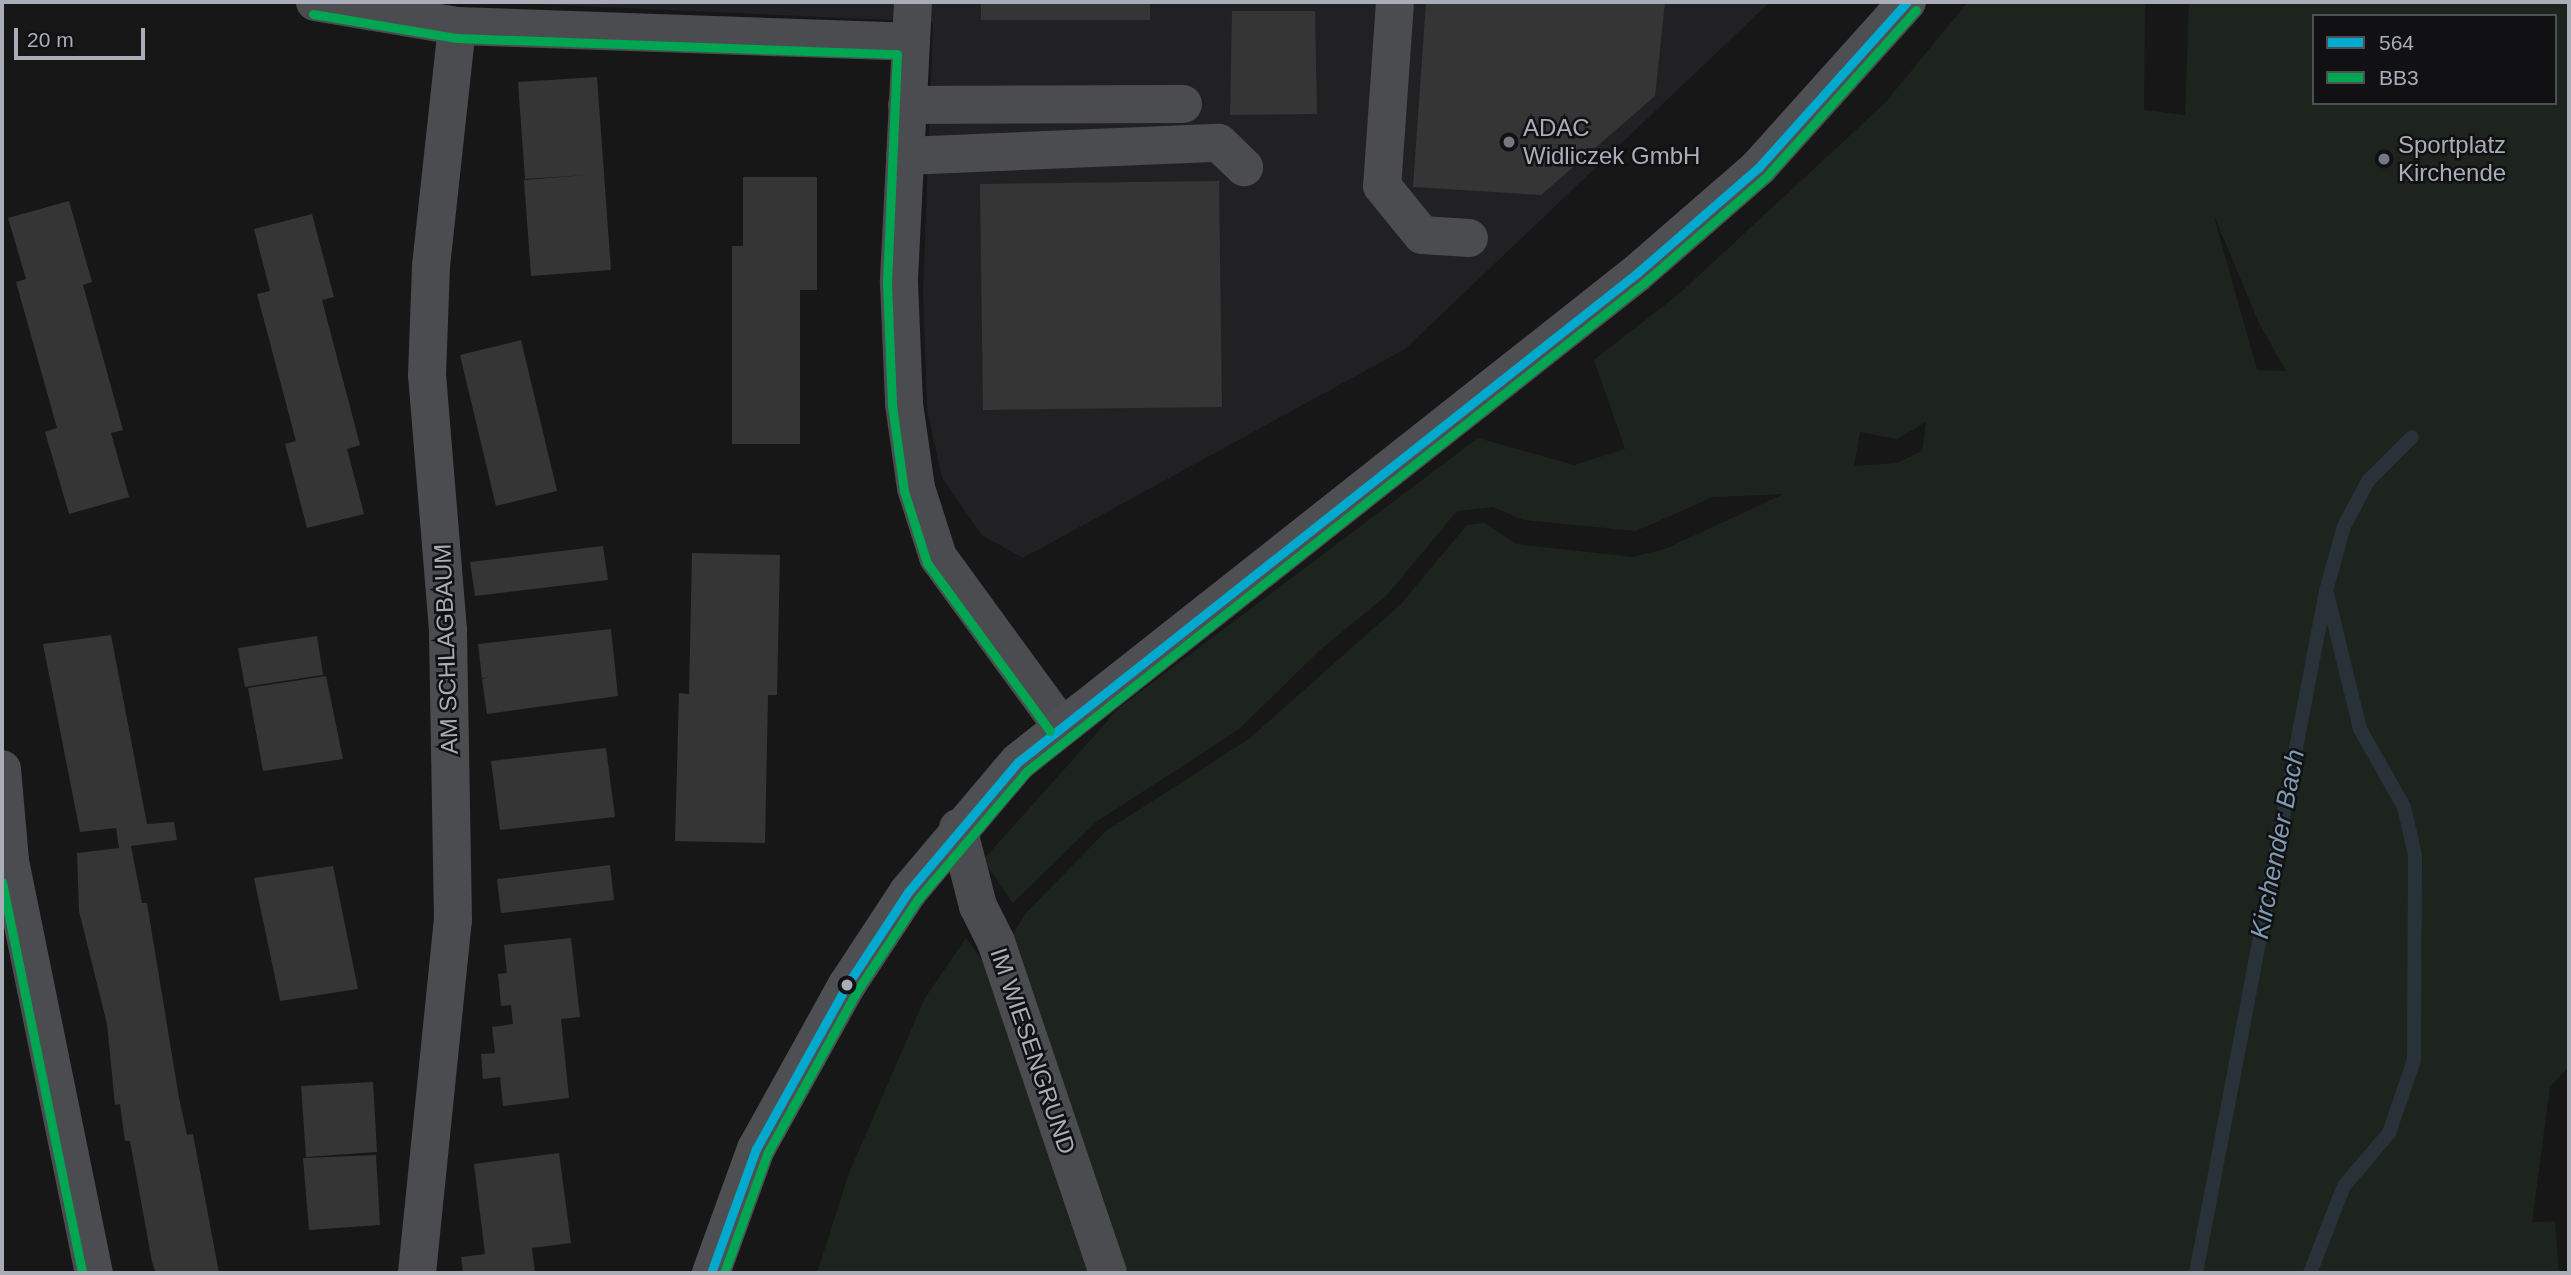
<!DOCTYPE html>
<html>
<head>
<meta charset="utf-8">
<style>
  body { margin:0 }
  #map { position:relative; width:2571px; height:1275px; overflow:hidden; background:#171717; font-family:Helvetica,sans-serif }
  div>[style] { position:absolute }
  .built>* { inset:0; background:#212123 }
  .green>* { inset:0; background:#1d241e }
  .stream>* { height:14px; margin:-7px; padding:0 7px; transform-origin:7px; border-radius:7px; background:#2a3239 }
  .building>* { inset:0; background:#353536 }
  .minor>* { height:38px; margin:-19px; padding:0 19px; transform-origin:19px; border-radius:19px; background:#4b4c50 }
  .major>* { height:38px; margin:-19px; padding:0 19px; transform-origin:19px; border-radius:19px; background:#4d4f52 }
  .bus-1>* { height:9px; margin:-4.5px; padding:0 4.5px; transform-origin:4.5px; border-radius:4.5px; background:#00a9ce }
  .bus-2>* { height:9px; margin:-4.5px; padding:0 4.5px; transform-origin:4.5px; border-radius:4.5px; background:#00a651 }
  .dots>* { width:19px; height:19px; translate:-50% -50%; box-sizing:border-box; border:4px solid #111113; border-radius:50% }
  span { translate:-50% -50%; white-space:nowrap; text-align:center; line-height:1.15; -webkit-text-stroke:5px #111113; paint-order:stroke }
  .poi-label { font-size:24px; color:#a8adb8 }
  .left { translate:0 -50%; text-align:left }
  .street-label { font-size:24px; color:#a8adb8 }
  .water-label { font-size:26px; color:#7f9bb3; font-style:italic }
  .frame { position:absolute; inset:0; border:4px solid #a8adb8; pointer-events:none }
  .legend { position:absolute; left:2312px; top:14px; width:245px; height:91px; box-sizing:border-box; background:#111113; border:2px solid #4d4f55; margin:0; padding:9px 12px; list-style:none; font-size:21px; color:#a8adb8 }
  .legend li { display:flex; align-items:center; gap:14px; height:35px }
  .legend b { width:35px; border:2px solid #4d4f55 }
  .scale { position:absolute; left:14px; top:28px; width:131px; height:32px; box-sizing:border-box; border:4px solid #a8adb8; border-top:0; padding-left:9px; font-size:21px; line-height:24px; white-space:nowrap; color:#a8adb8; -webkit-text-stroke:5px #111113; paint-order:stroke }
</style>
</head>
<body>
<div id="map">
  <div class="built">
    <i style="clip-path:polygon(494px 2px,1770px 2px,1405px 349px,1023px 558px,982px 535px,942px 478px,927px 409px,923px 292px,933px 22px)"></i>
  </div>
  <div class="green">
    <i style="clip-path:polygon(evenodd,1968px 2px,2145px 2px,2144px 110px,2185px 115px,2189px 2px,2569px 2px,2569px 1066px,2550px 1087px,2532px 1222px,2555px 1221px,2559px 1273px,1119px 1273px,1007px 944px,1026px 913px,1106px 831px,1249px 739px,1400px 605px,1467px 525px,1485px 523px,1516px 544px,1633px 557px,1665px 549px,1784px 494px,1713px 497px,1636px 531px,1523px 520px,1493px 507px,1457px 511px,1387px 595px,1319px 651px,1238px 730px,1096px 822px,1013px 903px,983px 860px,1120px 707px,1478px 438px,1574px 465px,1625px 449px,1594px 360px,1680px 293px,1885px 103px,1968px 2px,2314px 16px,2555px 16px,2555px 103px,2314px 103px,2314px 16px,1968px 2px,2213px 213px,2259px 323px,2286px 371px,2257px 370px,2213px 213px,1968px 2px,1926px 422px,1922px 451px,1897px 463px,1854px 466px,1860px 432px,1897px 439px,1926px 422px)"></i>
    <i style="clip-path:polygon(966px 938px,991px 973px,1095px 1273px,817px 1273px,849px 1173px,925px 998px)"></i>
  </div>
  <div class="stream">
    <i style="left:2196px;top:1273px;width:694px;rotate:-79.21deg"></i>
    <i style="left:2326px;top:591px;width:67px;rotate:-74.5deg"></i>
    <i style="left:2344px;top:526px;width:51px;rotate:-61.9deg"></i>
    <i style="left:2368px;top:481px;width:62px;rotate:-45deg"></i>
    <i style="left:2310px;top:1273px;width:93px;rotate:-68.7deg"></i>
    <i style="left:2344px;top:1186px;width:70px;rotate:-49.7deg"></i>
    <i style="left:2389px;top:1133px;width:77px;rotate:-71.1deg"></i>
    <i style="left:2414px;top:1060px;width:205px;rotate:-89.7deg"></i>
    <i style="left:2415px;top:855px;width:49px;rotate:-102.9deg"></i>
    <i style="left:2404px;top:807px;width:90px;rotate:-119.4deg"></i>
    <i style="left:2360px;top:729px;width:139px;rotate:-103.7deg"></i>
  </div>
  <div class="building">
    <i style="clip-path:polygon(981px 2px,1150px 2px,1150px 20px,981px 20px)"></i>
    <i style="clip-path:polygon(1426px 2px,1665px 2px,1655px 96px,1541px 195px,1413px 187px)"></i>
    <i style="clip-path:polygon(1232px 11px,1315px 11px,1317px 114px,1230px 115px)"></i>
    <i style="clip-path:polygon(597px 77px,611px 270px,531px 276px,524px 180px,586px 175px,525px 179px,518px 82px)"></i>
    <i style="clip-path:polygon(743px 177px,817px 177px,817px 290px,800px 290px,800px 444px,732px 444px,732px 246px,743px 246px)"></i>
    <i style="clip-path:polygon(1219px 181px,1222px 407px,983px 410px,980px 184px)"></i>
    <i style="clip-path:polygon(69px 201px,92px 282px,83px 285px,123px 430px,111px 433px,129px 497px,69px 514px,45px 432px,57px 428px,16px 282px,26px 279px,8px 218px)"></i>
    <i style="clip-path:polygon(312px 214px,334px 297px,322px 300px,360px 445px,347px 449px,364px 514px,307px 528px,285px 444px,296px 441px,257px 294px,270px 291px,254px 229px)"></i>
    <i style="clip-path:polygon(521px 340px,557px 491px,496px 506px,460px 355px)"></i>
    <i style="clip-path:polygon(603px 546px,608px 580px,475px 596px,470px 562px)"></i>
    <i style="clip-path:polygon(692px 553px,780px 555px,777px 695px,768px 695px,765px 843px,675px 841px,679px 693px,689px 694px)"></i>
    <i style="clip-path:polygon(611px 629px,618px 696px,487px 714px,482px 679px,490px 677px,482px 678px,478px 644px)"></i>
    <i style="clip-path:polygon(111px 635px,147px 824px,174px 822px,177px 840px,131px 846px,142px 903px,147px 903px,179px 1098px,187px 1135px,193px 1134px,219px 1273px,156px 1273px,152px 1262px,130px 1141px,125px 1141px,120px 1104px,115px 1105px,107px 1024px,79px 911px,77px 853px,119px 848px,116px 828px,80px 832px,43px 644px)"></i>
    <i style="clip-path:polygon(317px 636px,323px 675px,245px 687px,238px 648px)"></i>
    <i style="clip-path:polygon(326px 676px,343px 759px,263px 771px,248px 688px)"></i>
    <i style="clip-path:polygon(606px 748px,615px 817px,500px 830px,491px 761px)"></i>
    <i style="clip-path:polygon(610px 865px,614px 900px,501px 913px,497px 879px)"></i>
    <i style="clip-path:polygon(333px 866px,358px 989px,280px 1001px,254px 878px)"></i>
    <i style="clip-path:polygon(571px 938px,580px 1017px,561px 1019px,569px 1098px,503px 1106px,500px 1077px,483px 1079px,481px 1054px,495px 1053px,492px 1027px,513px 1024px,511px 1005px,501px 1006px,498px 974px,507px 973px,504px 945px)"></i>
    <i style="clip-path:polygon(373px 1082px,377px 1152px,306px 1157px,301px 1086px)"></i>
    <i style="clip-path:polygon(559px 1153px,571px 1243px,532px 1248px,535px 1273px,463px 1273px,461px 1257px,485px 1254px,474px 1164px)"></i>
    <i style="clip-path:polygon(376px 1155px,380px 1225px,309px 1230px,303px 1158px)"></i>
  </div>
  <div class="minor">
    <i style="left:315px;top:2px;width:144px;rotate:9.6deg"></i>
    <i style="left:457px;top:26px;width:453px;rotate:2deg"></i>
    <i style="left:913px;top:2px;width:281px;rotate:92.9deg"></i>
    <i style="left:899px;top:283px;width:121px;rotate:87.6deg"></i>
    <i style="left:904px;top:404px;width:85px;rotate:81.9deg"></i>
    <i style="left:916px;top:488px;width:72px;rotate:72.3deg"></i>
    <i style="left:938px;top:557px;width:207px;rotate:53.9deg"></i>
    <i style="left:1395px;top:2px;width:184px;rotate:94deg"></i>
    <i style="left:1382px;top:186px;width:63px;rotate:50.8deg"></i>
    <i style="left:1422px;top:235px;width:47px;rotate:3.7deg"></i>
    <i style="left:907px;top:105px;width:276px;rotate:-0.2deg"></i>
    <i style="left:905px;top:156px;width:314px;rotate:-2.4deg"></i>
    <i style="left:1219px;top:143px;width:35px;rotate:44deg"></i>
    <i style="left:2px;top:769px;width:92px;rotate:85deg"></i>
    <i style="left:10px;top:861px;width:420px;rotate:78.5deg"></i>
    <i style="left:958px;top:828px;width:81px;rotate:75.6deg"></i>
    <i style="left:978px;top:906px;width:40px;rotate:63.4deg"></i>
    <i style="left:996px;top:942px;width:349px;rotate:71.3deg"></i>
    <i style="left:417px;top:1273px;width:355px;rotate:-84.2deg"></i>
    <i style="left:453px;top:920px;width:290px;rotate:-91deg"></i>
    <i style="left:448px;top:630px;width:256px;rotate:-94.7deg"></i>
    <i style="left:427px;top:375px;width:109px;rotate:-87.9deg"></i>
    <i style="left:431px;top:266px;width:241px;rotate:-83.8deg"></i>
  </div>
  <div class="major">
    <i style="left:711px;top:1273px;width:132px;rotate:-70.1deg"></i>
    <i style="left:756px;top:1149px;width:188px;rotate:-61deg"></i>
    <i style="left:847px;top:985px;width:111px;rotate:-56.7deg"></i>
    <i style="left:908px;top:892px;width:170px;rotate:-49.8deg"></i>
    <i style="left:1018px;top:762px;width:787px;rotate:-38.3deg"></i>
    <i style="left:1636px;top:274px;width:162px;rotate:-41deg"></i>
    <i style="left:1758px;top:168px;width:223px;rotate:-48.1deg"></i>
  </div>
  <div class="bus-1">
    <i style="left:711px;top:1273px;width:132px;rotate:-70.1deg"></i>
    <i style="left:756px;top:1149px;width:188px;rotate:-61deg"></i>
    <i style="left:847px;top:985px;width:111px;rotate:-56.7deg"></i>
    <i style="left:908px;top:892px;width:170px;rotate:-49.8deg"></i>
    <i style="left:1018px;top:762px;width:787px;rotate:-38.3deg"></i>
    <i style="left:1636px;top:274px;width:162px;rotate:-41deg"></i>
    <i style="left:1758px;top:168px;width:223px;rotate:-48.1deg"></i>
  </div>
  <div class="bus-2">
    <i style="left:313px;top:14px;width:146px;rotate:9.5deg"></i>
    <i style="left:457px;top:38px;width:440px;rotate:2.1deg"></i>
    <i style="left:897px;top:54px;width:230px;rotate:92.5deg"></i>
    <i style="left:887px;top:284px;width:121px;rotate:87.6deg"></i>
    <i style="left:892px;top:405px;width:87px;rotate:82.1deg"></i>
    <i style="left:904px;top:491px;width:76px;rotate:72.3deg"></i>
    <i style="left:927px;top:563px;width:208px;rotate:53.8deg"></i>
    <i style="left:2px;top:882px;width:399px;rotate:78.4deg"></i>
    <i style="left:724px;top:1273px;width:127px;rotate:-70.1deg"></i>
    <i style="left:767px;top:1154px;width:186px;rotate:-61.1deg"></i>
    <i style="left:857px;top:991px;width:110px;rotate:-56.5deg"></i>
    <i style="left:918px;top:899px;width:168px;rotate:-49.6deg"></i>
    <i style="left:1027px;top:771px;width:787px;rotate:-38.34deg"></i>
    <i style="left:1644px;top:283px;width:163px;rotate:-41deg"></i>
    <i style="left:1767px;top:176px;width:223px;rotate:-48.1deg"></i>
  </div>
  <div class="dots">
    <i style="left:1509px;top:142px;background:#757880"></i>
    <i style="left:2384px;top:159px;background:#757880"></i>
    <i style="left:847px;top:985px;background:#a8adb8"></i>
  </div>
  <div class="poi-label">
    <span class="left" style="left:1523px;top:142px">ADAC<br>Widliczek GmbH</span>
    <span class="left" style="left:2398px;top:159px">Sportplatz<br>Kirchende</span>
  </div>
  <div class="street-label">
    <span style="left:446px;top:649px;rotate:-92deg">AM SCHLAGBAUM</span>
    <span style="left:1033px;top:1051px;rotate:71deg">IM WIESENGRUND</span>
  </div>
  <div class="water-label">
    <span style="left:2278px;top:844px;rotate:-79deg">Kirchender Bach</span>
  </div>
  <div class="frame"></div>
  <ul class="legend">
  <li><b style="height:9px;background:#00a9ce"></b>564</li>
  <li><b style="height:9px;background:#00a651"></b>BB3</li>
  </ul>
  <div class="scale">20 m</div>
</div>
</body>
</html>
